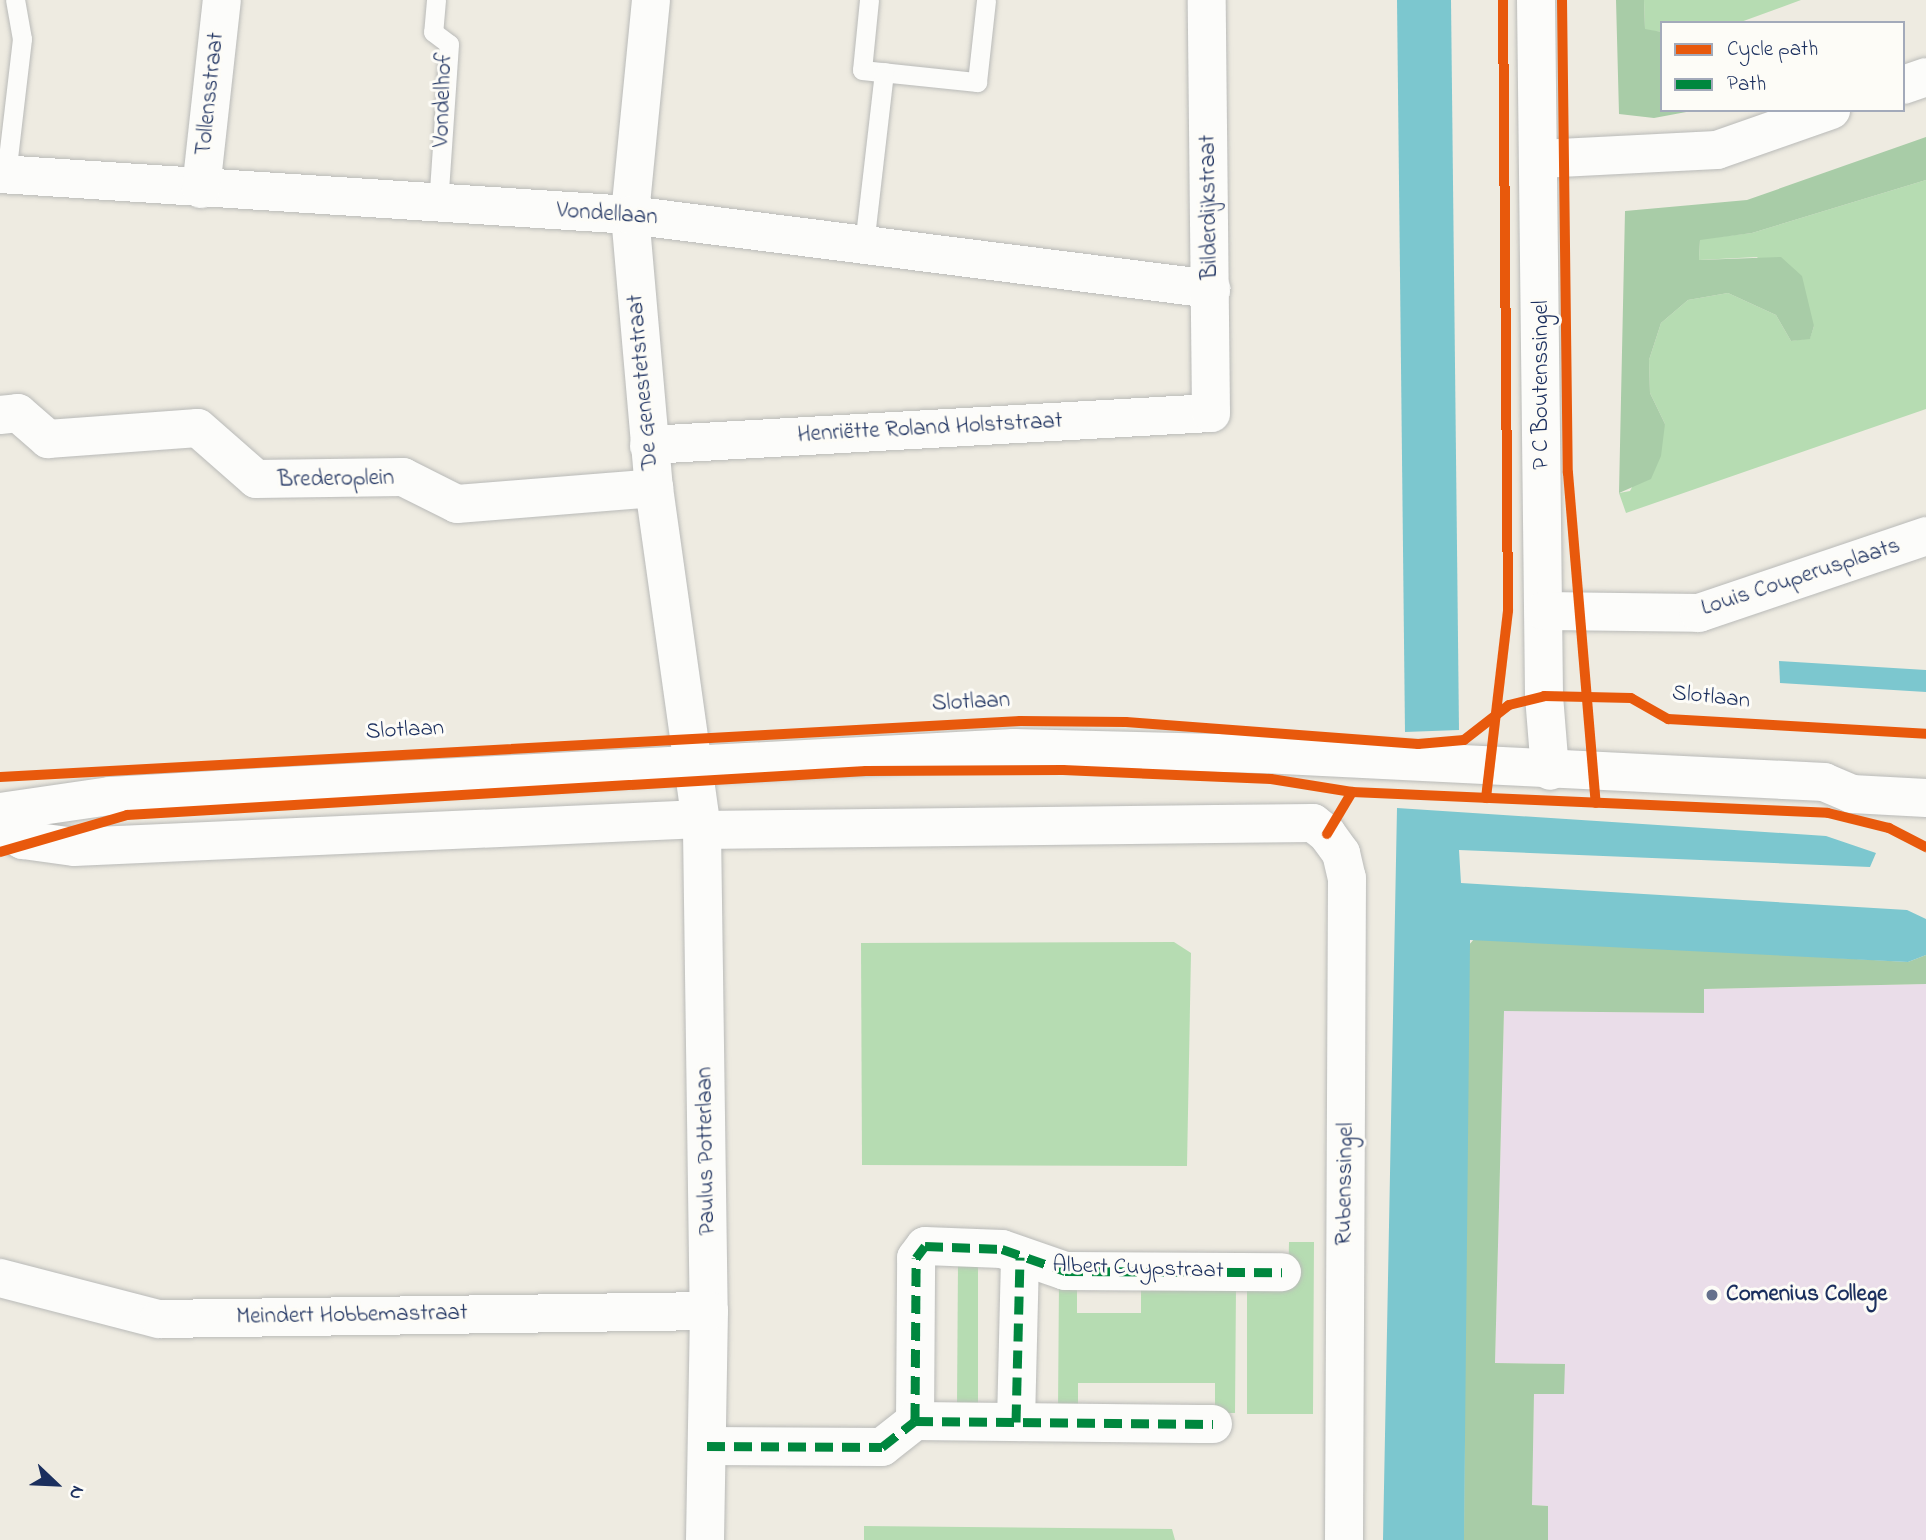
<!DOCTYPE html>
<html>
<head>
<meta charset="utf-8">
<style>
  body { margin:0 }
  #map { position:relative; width:1926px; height:1540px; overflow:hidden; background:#eeebe1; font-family:"Indie Flower",sans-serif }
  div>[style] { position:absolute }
  .built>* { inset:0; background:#eadde9 }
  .green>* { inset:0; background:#b6dcb2 }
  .forest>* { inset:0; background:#a8cca7 }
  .water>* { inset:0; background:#7cc7cf }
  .roads { filter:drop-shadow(0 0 2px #b9bab8) drop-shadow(0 0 2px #b9bab8) }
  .service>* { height:19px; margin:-9.5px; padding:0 9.5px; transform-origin:9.5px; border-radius:9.5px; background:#fcfcfa }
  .minor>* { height:38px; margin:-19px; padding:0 19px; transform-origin:19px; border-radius:19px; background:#fcfcfa }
  .tertiary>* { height:38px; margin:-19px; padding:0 19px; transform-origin:19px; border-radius:19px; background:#fcfcfa }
  .quiet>* { height:9px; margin-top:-4.5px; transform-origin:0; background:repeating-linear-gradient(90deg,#00873e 0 18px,transparent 0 27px) }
  .cycleway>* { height:10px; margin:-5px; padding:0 5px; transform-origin:5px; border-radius:5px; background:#e8590c }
  .dots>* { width:19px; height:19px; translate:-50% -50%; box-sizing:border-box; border:4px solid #fdfcf7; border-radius:50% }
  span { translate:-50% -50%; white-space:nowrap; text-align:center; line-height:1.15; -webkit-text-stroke:6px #fdfcf7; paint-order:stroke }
  .street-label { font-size:23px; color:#1b2f5e }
  .poi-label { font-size:23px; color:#1b2f5e; font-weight:700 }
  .left { translate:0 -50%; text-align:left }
  .legend { position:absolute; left:1660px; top:21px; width:245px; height:91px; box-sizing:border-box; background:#fdfcf7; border:2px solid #a3aaba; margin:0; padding:9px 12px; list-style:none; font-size:21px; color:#1b2f5e }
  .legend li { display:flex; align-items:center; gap:14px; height:35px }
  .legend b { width:35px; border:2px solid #a3aaba }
  .north { position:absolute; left:21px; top:1449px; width:70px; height:70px; -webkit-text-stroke:5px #fdfcf7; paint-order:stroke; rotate:113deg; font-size:19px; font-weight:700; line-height:28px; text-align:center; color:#1b2f5e }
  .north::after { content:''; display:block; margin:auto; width:24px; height:32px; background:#1b2f5e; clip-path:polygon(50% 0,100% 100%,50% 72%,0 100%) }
</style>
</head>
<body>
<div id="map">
  <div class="built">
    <i style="clip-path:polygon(1926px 984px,1926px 1540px,1548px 1540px,1548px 1506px,1532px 1505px,1534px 1393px,1564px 1364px,1495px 1363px,1504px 1011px,1703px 1013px,1704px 989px)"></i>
  </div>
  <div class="green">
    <i style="clip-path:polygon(1644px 0,1801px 0,1738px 23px,1662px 23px,1662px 32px,1645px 30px)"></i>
    <i style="clip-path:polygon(1926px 180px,1926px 409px,1626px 513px,1619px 493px,1630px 491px,1665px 424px,1650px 393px,1649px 360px,1661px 323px,1688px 300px,1728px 293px,1776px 315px,1791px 341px,1810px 338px,1814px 326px,1757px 257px,1699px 260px,1700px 239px,1752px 233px)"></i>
    <i style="clip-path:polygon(1174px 942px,1191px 953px,1187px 1166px,862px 1165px,861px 943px)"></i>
    <i style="clip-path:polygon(1289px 1242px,1314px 1242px,1313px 1414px,1247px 1414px,1247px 1288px,1288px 1288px)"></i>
    <i style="clip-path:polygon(958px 1263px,978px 1263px,978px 1405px,957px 1405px)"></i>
    <i style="clip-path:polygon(1059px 1280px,1077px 1280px,1077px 1313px,1141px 1313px,1141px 1288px,1236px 1288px,1235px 1413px,1215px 1413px,1215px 1383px,1078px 1383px,1078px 1415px,1058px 1409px)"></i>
    <i style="clip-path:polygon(864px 1526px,1172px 1529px,1175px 1540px,864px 1540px)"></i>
  </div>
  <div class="forest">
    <i style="clip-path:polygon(1616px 0,1644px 0,1645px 29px,1662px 32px,1662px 110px,1697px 110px,1654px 118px,1619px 114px)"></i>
    <i style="clip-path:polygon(1926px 137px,1926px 180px,1752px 233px,1700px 240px,1699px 260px,1781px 257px,1802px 276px,1814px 326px,1810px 339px,1791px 341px,1776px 315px,1728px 293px,1688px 300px,1661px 323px,1649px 360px,1650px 393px,1665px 424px,1661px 456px,1651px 479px,1619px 493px,1625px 211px,1747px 200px)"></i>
    <i style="clip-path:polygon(1476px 937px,1908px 962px,1926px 955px,1926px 984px,1704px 989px,1704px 1013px,1504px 1011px,1495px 1363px,1565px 1364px,1564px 1394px,1534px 1394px,1532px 1505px,1548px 1506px,1548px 1540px,1464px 1540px,1467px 947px)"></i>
  </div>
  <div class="water">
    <i style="clip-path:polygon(1397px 0,1451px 0,1459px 730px,1405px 732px)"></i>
    <i style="clip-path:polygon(1779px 661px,1926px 670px,1926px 692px,1780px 683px)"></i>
    <i style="clip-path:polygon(1397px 808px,1826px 836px,1876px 853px,1870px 867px,1459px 850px,1461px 883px,1907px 910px,1926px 919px,1926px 955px,1908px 962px,1470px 940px,1464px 1540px,1383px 1540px)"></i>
  </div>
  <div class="roads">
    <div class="service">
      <i style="left:436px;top:0;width:32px;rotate:95deg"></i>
      <i style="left:433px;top:32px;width:20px;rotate:37deg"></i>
      <i style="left:449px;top:44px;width:162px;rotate:93.9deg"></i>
      <i style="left:869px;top:0;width:70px;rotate:95.7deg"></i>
      <i style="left:862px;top:70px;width:116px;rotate:6deg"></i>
      <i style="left:977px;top:82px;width:82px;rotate:-83.7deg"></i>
      <i style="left:6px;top:175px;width:137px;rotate:-83.3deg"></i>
      <i style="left:22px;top:39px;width:40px;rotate:-100deg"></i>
      <i style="left:864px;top:245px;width:174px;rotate:-83.4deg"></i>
    </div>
    <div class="minor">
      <i style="left:651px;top:0;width:216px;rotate:95.6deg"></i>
      <i style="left:630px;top:215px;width:274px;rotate:85deg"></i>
      <i style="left:654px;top:488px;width:345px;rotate:82deg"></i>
      <i style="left:702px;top:830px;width:481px;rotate:89.2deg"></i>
      <i style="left:709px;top:1311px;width:229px;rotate:91deg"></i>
      <i style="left:1536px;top:0;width:696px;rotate:89.34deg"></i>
      <i style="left:1544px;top:696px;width:75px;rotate:85.4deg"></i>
      <i style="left:1903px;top:85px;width:24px;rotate:-19deg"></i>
      <i style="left:1540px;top:159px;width:177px;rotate:-2.9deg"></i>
      <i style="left:1717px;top:150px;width:121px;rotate:-19.3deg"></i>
      <i style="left:0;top:174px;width:631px;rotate:3.72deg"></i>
      <i style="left:630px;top:215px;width:586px;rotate:7.26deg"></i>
      <i style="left:201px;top:189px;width:190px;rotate:-83.7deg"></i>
      <i style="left:0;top:415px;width:18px;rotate:-6deg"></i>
      <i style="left:18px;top:413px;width:40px;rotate:41deg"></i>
      <i style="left:48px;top:439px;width:150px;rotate:-4.2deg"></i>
      <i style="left:198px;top:428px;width:77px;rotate:41.3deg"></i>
      <i style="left:256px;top:479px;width:147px;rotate:-0.8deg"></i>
      <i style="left:403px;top:477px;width:60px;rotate:26.6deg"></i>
      <i style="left:457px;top:504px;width:198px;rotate:-4.6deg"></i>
      <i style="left:649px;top:445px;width:563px;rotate:-3.26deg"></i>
      <i style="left:1211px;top:413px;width:413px;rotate:-90.6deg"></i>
      <i style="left:1544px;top:611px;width:155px;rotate:0.7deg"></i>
      <i style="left:1699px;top:613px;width:240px;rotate:-18.7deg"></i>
      <i style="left:0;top:828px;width:26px;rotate:28deg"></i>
      <i style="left:23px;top:840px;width:51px;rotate:7.8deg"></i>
      <i style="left:74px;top:847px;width:627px;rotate:-2.56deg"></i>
      <i style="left:702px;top:830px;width:611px;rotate:-0.66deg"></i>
      <i style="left:1313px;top:823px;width:18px;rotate:38deg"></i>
      <i style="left:1327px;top:834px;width:24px;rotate:54deg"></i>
      <i style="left:1341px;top:853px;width:26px;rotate:77deg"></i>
      <i style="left:1347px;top:878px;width:662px;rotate:90.26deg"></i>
      <i style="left:0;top:1278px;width:164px;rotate:14.5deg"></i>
      <i style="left:159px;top:1319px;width:550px;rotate:-0.83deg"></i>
      <i style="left:915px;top:1421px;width:163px;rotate:-89.6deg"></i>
      <i style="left:916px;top:1258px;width:15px;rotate:-53deg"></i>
      <i style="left:925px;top:1246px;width:77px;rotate:2.2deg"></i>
      <i style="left:1002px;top:1249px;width:67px;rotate:19.2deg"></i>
      <i style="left:1065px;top:1271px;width:217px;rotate:0.3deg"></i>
      <i style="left:1016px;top:1422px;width:165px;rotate:-88.6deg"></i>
      <i style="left:707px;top:1446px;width:175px;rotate:0.3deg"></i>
      <i style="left:882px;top:1447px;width:42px;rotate:-38.2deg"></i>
      <i style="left:915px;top:1421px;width:298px;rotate:0.6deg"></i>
    </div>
    <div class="tertiary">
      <i style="left:0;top:812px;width:111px;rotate:-8.3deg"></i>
      <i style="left:110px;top:796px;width:157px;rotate:-3.3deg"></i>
      <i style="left:267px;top:787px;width:748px;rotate:-2.99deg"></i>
      <i style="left:1014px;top:748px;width:246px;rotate:1.4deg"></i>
      <i style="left:1260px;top:754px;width:565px;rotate:2.84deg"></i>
      <i style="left:1824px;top:782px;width:30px;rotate:23deg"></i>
      <i style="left:1852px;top:794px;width:74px;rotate:3.1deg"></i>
    </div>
  </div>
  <div class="quiet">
    <i style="left:915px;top:1421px;width:163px;rotate:-89.6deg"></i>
    <i style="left:916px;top:1258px;width:15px;rotate:-53deg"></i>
    <i style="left:925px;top:1246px;width:77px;rotate:2.2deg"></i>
    <i style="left:1002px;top:1249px;width:67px;rotate:19.2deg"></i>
    <i style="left:1065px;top:1271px;width:217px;rotate:0.3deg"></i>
    <i style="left:1016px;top:1422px;width:165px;rotate:-88.6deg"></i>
    <i style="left:707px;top:1446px;width:175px;rotate:0.3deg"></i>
    <i style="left:882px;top:1447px;width:42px;rotate:-38.2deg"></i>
    <i style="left:915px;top:1421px;width:298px;rotate:0.6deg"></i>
  </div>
  <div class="cycleway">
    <i style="left:1562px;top:0;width:473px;rotate:89.3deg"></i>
    <i style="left:1568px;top:473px;width:331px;rotate:85.2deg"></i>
    <i style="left:0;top:777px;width:1022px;rotate:-3.14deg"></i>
    <i style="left:1020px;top:721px;width:106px;rotate:0.5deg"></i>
    <i style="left:1126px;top:722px;width:293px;rotate:4.3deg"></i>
    <i style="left:1418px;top:744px;width:46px;rotate:-5deg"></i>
    <i style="left:1464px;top:740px;width:57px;rotate:-37.9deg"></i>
    <i style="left:1509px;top:705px;width:36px;rotate:-14deg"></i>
    <i style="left:1544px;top:696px;width:87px;rotate:1.3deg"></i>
    <i style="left:1631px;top:698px;width:43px;rotate:29.6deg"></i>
    <i style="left:1668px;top:719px;width:258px;rotate:3.3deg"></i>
    <i style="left:1486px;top:798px;width:188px;rotate:-83.3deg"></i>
    <i style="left:1508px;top:611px;width:611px;rotate:-90.47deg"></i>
    <i style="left:1327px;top:834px;width:49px;rotate:-59.2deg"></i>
    <i style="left:1352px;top:792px;width:476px;rotate:2.5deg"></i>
    <i style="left:1828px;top:813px;width:63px;rotate:13.8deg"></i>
    <i style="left:1889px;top:828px;width:42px;rotate:27.2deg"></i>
    <i style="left:0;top:852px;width:132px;rotate:-16.2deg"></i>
    <i style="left:127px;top:815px;width:740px;rotate:-3.41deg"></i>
    <i style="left:866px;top:771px;width:197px;rotate:-0.3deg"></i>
    <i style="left:1063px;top:770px;width:208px;rotate:2.5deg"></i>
    <i style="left:1271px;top:779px;width:82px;rotate:9.1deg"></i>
  </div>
  <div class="dots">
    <i style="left:1712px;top:1295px;background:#65718c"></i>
  </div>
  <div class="street-label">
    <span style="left:211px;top:94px;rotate:-84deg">Tollensstraat</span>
    <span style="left:444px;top:100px;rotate:-88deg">Vondelhof</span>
    <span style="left:1210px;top:207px;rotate:-91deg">Bilderdijkstraat</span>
    <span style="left:607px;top:215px;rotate:4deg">Vondellaan</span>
    <span style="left:644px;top:382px;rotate:-95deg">De Genestetstraat</span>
    <span style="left:1542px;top:385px;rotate:-90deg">P C Boutenssingel</span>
    <span style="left:930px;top:429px;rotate:-3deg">Henriëtte Roland Holststraat</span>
    <span style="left:336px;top:480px;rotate:-1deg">Brederoplein</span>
    <span style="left:1801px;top:578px;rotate:-18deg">Louis Couperusplaats</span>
    <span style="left:1711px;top:698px;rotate:6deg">Slotlaan</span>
    <span style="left:971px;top:703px;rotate:-3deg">Slotlaan</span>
    <span style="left:405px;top:731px;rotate:-3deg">Slotlaan</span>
    <span style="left:707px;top:1151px;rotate:-91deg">Paulus Potterlaan</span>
    <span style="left:1346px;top:1184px;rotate:-89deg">Rubenssingel</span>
    <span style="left:1138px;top:1269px;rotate:2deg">Albert Cuypstraat</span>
    <span style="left:352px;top:1316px;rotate:-1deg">Meindert Hobbemastraat</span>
  </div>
  <div class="poi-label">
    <span class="left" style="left:1726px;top:1295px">Comenius College</span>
  </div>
  <ul class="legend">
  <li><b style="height:9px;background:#e8590c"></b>Cycle path</li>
  <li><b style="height:9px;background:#00873e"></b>Path</li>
  </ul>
  <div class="north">N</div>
</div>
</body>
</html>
